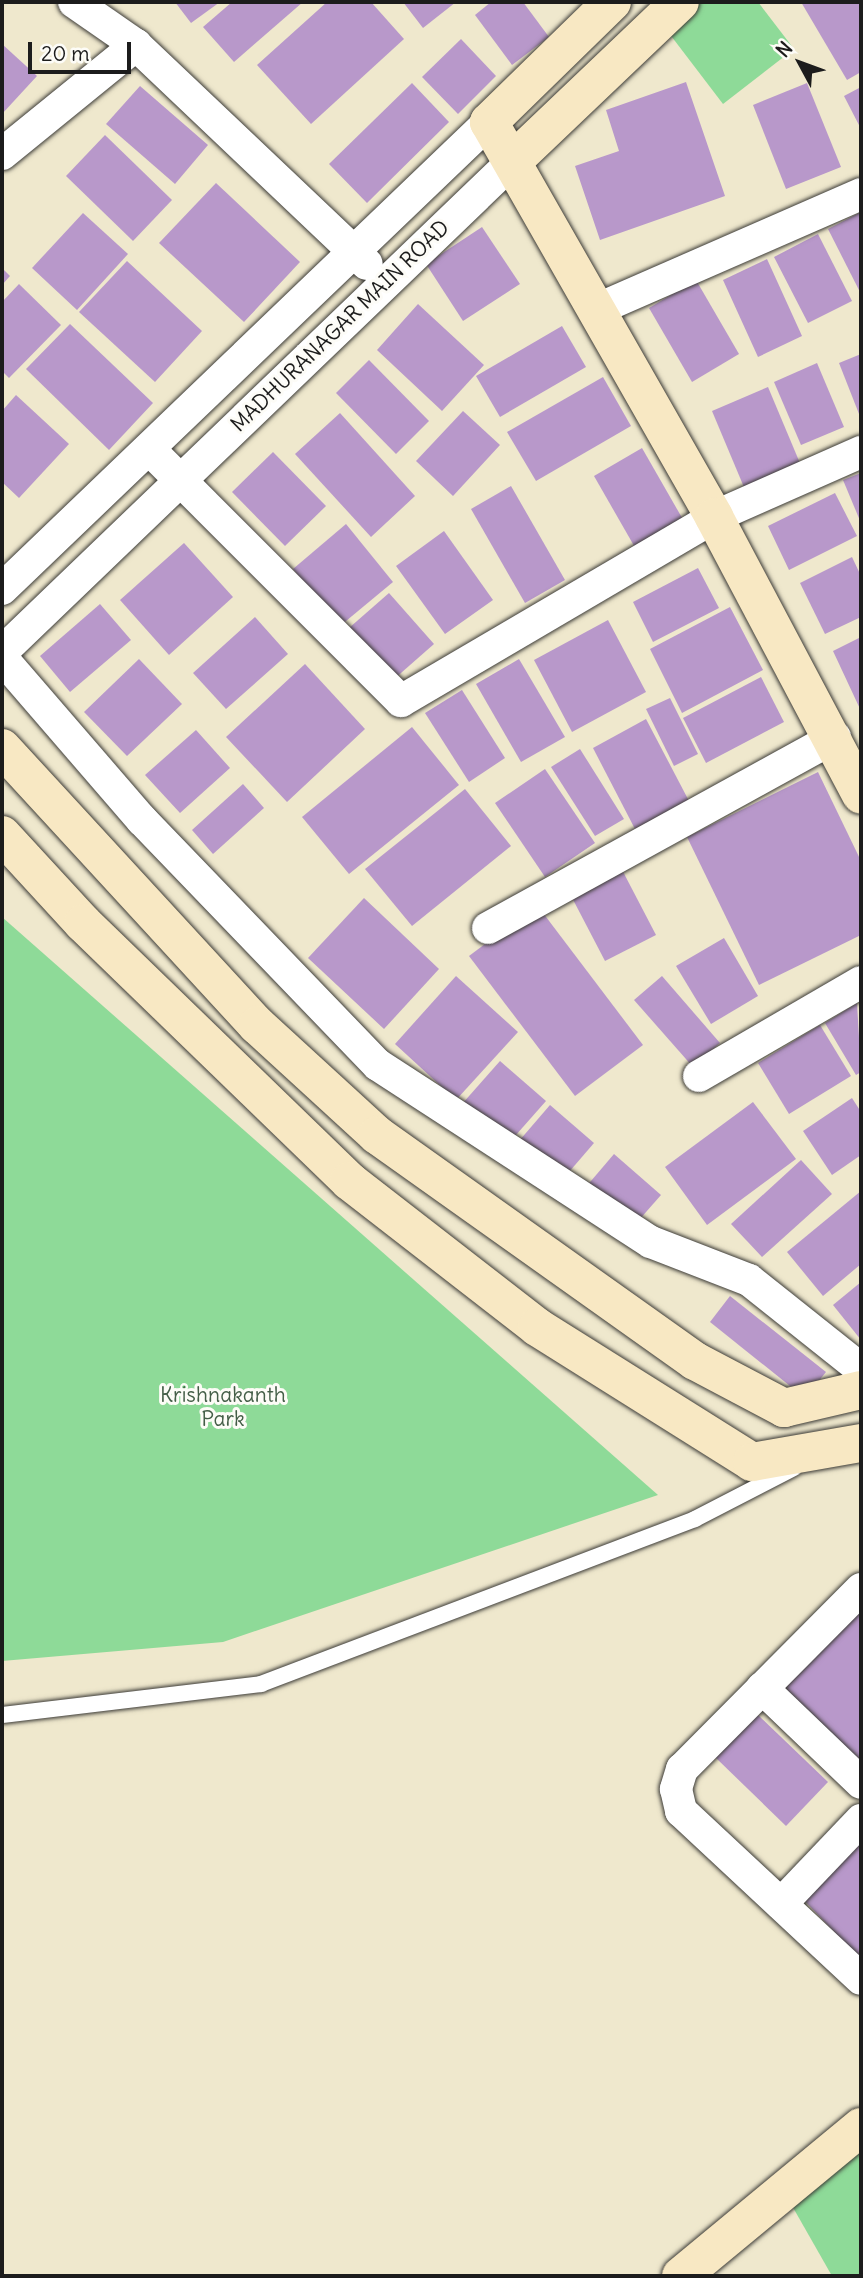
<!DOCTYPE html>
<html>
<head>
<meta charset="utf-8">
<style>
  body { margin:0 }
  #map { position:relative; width:863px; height:2278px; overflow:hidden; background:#efe8cd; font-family:Delius,sans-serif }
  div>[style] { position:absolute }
  .green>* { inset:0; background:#8eda98 }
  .building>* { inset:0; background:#b898ca }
  .roads { filter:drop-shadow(0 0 2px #3c3b37) drop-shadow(0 0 2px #3c3b37) }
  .lane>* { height:16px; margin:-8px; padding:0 8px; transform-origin:8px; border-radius:8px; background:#fff }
  .street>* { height:32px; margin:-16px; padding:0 16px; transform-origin:16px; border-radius:16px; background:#fff }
  .secondary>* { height:38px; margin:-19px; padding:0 19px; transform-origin:19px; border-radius:19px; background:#f8e8c3 }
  span { translate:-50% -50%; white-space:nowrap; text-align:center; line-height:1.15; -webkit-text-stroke:6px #fdfcf7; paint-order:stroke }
  .street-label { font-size:21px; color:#1c1c1c }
  .park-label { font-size:21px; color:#445e47 }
  .frame { position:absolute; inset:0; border:4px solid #1c1c1c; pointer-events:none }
  .north { position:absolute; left:765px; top:28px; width:70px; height:70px; -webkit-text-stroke:5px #fdfcf7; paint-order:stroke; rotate:311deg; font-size:19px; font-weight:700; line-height:28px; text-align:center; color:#1c1c1c }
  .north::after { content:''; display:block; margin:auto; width:24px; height:32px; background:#1c1c1c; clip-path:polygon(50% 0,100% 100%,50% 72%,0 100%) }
  .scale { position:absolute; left:28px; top:42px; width:103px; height:32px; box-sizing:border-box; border:4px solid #1c1c1c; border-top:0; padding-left:9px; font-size:21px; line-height:24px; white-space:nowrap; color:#1c1c1c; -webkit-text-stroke:5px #fdfcf7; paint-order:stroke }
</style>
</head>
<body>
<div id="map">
  <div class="green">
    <i style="clip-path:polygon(691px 2px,758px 2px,794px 49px,723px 104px,662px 24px)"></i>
    <i style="clip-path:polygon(2px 917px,658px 1495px,223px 1642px,2px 1661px)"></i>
    <i style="clip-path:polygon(861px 2144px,861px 2276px,832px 2276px,791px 2204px)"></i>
  </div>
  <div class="building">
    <i style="clip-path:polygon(175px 2px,220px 2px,191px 23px)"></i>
    <i style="clip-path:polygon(232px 2px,303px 2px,234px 62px,203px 27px)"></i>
    <i style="clip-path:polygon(327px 2px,371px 2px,404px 39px,311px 124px,257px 65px)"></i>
    <i style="clip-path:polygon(403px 2px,456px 2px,423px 28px)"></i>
    <i style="clip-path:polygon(491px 2px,523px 2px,549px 37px,512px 65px,475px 15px)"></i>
    <i style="clip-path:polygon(801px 2px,861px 2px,861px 72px,847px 80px)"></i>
    <i style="clip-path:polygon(461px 39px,496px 76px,458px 114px,422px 77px)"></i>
    <i style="clip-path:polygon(2px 44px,37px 76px,2px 114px)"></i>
    <i style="clip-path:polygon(686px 82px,725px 196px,600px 240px,575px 166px,619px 151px,606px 110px)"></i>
    <i style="clip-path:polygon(412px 83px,449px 122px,367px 203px,329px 164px)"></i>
    <i style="clip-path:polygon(807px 83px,841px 167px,786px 189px,753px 105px)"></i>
    <i style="clip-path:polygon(140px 86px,208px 145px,175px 184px,106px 124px)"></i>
    <i style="clip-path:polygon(861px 87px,861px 129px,844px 96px)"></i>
    <i style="clip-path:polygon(105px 135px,172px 200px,133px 241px,66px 176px)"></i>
    <i style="clip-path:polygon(216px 183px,300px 262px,244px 322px,159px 243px)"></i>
    <i style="clip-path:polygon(861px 212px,861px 294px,828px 229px)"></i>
    <i style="clip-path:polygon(83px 213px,128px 254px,77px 310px,32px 268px)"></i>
    <i style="clip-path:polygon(482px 227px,520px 284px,463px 321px,426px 264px)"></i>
    <i style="clip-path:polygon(818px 234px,852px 301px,808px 323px,774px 257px)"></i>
    <i style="clip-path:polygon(767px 259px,802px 336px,758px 357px,723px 280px)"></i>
    <i style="clip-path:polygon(127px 261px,202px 331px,155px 382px,79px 312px)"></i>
    <i style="clip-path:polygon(2px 268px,10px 276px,2px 285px)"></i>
    <i style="clip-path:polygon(696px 280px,739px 354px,692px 382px,649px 308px)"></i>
    <i style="clip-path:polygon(19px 284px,61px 325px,9px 378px,2px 371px,2px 302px)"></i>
    <i style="clip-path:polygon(418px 304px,484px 365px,442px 411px,377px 350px)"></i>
    <i style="clip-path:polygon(70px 324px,153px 403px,109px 450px,26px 369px)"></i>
    <i style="clip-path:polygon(562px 326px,586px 367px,500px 417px,476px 376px)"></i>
    <i style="clip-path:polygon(861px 354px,861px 419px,839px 363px)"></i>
    <i style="clip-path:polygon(369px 360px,429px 421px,396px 454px,336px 393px)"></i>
    <i style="clip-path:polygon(817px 363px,844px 427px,801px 445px,774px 382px)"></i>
    <i style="clip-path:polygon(603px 377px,631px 426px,536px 481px,507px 432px)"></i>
    <i style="clip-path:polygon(768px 387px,802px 468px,746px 492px,712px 411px)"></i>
    <i style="clip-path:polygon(16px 395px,69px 444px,19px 498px,2px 482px,2px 411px)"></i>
    <i style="clip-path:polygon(463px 411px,500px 445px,453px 496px,416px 461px)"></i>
    <i style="clip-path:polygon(340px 413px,415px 496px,371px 537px,295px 454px)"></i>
    <i style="clip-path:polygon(642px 448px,685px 523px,637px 551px,594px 476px)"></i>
    <i style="clip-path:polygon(273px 452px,326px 506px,285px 546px,232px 492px)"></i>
    <i style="clip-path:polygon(861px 473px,861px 523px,843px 480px)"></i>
    <i style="clip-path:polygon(511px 486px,565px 580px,525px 603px,471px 509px)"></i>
    <i style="clip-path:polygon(835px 493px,857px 536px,789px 570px,768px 526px)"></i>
    <i style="clip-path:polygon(346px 524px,393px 582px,340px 626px,293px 569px)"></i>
    <i style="clip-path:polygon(444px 531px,493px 600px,445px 634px,396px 566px)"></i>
    <i style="clip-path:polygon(184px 543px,233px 597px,169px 655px,120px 600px)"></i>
    <i style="clip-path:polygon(852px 557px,861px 576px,861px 617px,825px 634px,800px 583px)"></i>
    <i style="clip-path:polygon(698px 568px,719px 608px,653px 642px,633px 602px)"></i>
    <i style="clip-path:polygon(389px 593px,434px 644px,393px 680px,349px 628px)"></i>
    <i style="clip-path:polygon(100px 604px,131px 640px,70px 692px,40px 656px)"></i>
    <i style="clip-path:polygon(730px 607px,763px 670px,682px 713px,650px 649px)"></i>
    <i style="clip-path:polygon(255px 617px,288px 654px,226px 709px,193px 673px)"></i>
    <i style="clip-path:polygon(608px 620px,646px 692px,572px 732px,534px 660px)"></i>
    <i style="clip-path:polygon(861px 637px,861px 711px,833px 651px)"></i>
    <i style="clip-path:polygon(139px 659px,182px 704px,127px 756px,84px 712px)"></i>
    <i style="clip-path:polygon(519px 659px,565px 737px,521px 762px,476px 684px)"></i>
    <i style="clip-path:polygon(305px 664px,365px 729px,287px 802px,226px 737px)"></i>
    <i style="clip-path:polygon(761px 677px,784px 722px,706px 763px,683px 718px)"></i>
    <i style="clip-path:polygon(462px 690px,505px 758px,469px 782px,425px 713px)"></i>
    <i style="clip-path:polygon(670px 698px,698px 754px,674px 766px,646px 709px)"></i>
    <i style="clip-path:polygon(646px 719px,689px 801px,635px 829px,593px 748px)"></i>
    <i style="clip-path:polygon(412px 727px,459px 785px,349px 874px,302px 817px)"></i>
    <i style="clip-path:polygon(196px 730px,230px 768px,180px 813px,145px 775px)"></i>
    <i style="clip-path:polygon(580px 749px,624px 819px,595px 836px,551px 767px)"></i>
    <i style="clip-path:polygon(545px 769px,595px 843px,545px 877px,495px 803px)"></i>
    <i style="clip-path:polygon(818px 772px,861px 861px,861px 935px,759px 985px,687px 837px)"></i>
    <i style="clip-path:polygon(243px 784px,264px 808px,213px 854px,192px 830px)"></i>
    <i style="clip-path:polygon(465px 789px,511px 846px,412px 926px,365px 869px)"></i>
    <i style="clip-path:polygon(619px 864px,656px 935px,605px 961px,568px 890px)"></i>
    <i style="clip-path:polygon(364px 898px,439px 969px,384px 1029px,308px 958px)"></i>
    <i style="clip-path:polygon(537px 905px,643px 1045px,575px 1096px,469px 956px)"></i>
    <i style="clip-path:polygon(724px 938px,758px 996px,711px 1024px,676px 966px)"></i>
    <i style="clip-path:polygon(456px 976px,518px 1032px,456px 1100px,395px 1044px)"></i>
    <i style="clip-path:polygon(662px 976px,720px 1043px,693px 1067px,634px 1000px)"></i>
    <i style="clip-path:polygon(857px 1003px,861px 1072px,856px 1075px,825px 1023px)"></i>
    <i style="clip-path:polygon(820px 1025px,851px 1076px,789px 1114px,758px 1063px)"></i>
    <i style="clip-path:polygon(500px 1061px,546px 1101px,508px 1144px,462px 1104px)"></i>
    <i style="clip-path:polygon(852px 1098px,861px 1112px,861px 1155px,832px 1175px,803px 1131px)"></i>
    <i style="clip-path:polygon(753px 1102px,796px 1159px,707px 1225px,665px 1167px)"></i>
    <i style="clip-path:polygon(550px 1105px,594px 1143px,563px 1179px,519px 1141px)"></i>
    <i style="clip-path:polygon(614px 1154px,661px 1195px,632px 1228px,585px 1188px)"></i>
    <i style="clip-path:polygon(801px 1160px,832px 1194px,762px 1257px,731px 1224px)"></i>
    <i style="clip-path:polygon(861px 1191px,861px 1264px,823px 1296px,787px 1252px)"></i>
    <i style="clip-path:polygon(861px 1282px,861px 1340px,833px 1305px)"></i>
    <i style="clip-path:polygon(730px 1296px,826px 1372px,805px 1398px,710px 1322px)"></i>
    <i style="clip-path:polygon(861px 1603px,861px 1763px,781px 1688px)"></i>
    <i style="clip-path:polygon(757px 1714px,828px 1782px,786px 1826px,715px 1757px)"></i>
    <i style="clip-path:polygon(861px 1837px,861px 1960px,800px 1896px)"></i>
  </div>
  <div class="roads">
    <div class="lane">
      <i style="left:2px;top:1715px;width:261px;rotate:-6.8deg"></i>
      <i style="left:261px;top:1684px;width:464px;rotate:-20.8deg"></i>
      <i style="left:695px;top:1519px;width:111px;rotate:-27.3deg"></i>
    </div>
    <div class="street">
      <i style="left:74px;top:2px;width:75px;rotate:34.7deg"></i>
      <i style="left:136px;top:45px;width:318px;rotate:43.5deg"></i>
      <i style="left:2px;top:154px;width:173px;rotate:-39.1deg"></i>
      <i style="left:598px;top:309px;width:287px;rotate:-23.6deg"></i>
      <i style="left:150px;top:450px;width:355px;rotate:45deg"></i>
      <i style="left:401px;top:701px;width:363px;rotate:-30.4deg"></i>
      <i style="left:714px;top:517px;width:161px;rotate:-23.9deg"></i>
      <i style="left:2px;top:589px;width:675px;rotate:-43.8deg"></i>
      <i style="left:2px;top:652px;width:710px;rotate:-43.86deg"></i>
      <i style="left:2px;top:658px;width:214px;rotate:49.2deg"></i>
      <i style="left:142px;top:820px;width:340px;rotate:46.1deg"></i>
      <i style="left:378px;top:1065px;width:325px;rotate:33deg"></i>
      <i style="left:651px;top:1242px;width:105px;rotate:21.2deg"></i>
      <i style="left:749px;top:1280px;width:143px;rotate:38.5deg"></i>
      <i style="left:488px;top:928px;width:396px;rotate:-28.8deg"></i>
      <i style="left:699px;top:1076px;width:187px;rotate:-30.1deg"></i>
      <i style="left:861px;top:1589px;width:254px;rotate:134.8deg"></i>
      <i style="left:682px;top:1769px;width:21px;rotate:107deg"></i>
      <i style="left:676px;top:1789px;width:23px;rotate:77deg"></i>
      <i style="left:681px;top:1811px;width:246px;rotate:43deg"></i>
      <i style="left:762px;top:1688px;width:137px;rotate:43.8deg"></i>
      <i style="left:781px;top:1904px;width:116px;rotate:-46.4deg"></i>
    </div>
    <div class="secondary">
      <i style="left:612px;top:2px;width:172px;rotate:135.7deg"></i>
      <i style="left:489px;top:122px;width:455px;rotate:60.3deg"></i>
      <i style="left:714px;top:517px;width:314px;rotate:62.1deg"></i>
      <i style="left:514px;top:160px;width:229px;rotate:-43.6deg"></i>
      <i style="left:2px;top:748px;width:377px;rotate:47.4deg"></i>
      <i style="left:257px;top:1025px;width:163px;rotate:42.5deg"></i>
      <i style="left:377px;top:1135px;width:390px;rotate:35.4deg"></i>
      <i style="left:695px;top:1361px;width:101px;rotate:27.8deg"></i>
      <i style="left:784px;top:1408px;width:79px;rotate:-13.2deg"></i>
      <i style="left:2px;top:835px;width:120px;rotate:47.4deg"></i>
      <i style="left:83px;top:923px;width:371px;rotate:44.1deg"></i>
      <i style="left:349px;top:1181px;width:238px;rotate:37.8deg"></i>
      <i style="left:537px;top:1327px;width:254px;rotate:32.1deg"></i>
      <i style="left:752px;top:1462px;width:111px;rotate:-9.9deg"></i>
      <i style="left:681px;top:2276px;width:234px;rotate:-39.6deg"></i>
    </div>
  </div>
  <div class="street-label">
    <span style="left:340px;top:326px;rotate:-44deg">MADHURANAGAR MAIN ROAD</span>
  </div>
  <div class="park-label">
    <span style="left:223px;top:1407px">Krishnakanth<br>Park</span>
  </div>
  <div class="frame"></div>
  <div class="north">N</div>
  <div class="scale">20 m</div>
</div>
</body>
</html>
